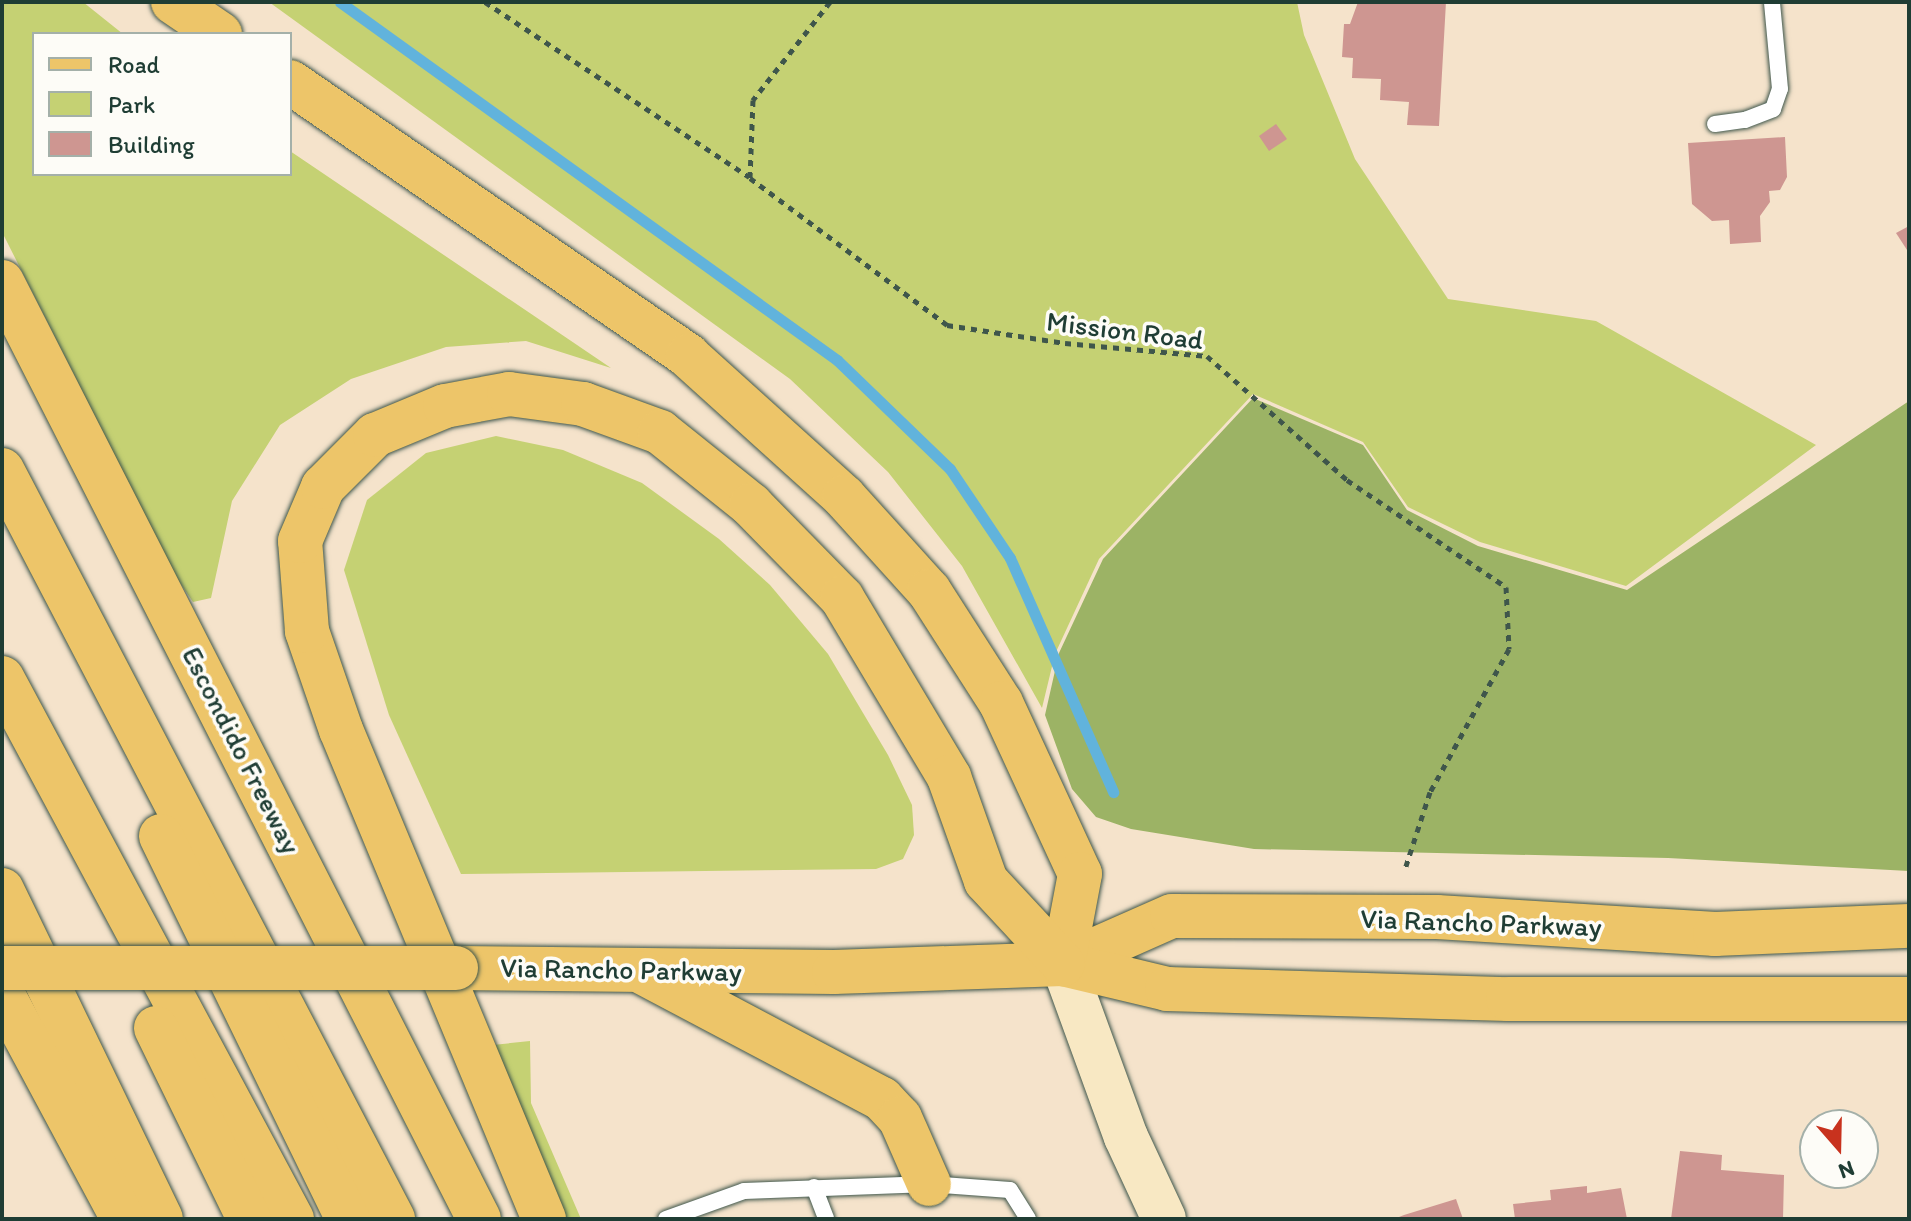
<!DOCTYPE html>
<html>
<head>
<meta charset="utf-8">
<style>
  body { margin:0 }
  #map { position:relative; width:1911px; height:1221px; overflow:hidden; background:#f5e3cb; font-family:Itim,sans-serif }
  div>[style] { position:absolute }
  .green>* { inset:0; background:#c5d173 }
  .forest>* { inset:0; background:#9cb365 }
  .stream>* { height:11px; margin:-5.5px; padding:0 5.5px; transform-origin:5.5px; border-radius:5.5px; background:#61b3dc }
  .building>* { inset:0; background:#ce9691 }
  .path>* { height:5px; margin-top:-2.5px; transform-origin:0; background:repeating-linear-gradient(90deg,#3f564b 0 6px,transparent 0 12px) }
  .roads { filter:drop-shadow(0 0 2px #3f564b) drop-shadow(0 0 2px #3f564b) }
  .service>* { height:16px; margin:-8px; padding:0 8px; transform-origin:8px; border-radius:8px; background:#fff }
  .secondary>* { height:44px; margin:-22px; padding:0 22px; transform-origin:22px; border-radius:22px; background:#f8e8c3 }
  .primary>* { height:44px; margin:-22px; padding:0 22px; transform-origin:22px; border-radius:22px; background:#edc569 }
  .motorway>* { height:44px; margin:-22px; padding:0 22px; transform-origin:22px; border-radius:22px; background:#edc569 }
  .bridges { filter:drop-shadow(0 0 2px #3f564b) drop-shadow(0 0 2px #3f564b) }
  .primary-bridge>* { height:44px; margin:-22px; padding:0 22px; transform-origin:22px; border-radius:22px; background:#edc569 }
  span { translate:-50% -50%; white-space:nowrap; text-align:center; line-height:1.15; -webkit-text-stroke:7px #fdfcf7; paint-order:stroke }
  .street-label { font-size:28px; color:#1f3d34 }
  .frame { position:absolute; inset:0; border:4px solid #1f3d34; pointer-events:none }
  .legend { position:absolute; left:32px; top:32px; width:260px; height:144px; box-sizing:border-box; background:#fdfcf7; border:2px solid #a4b0a9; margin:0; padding:10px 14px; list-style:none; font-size:24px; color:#1f3d34 }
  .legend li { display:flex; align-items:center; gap:16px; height:40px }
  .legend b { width:40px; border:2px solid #a4b0a9 }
  .north { position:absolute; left:1799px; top:1109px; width:80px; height:80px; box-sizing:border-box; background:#fdfcf7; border:2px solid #a4b0a9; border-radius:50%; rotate:160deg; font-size:22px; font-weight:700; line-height:32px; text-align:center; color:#1f3d34 }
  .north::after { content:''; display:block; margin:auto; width:28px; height:36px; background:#c8321e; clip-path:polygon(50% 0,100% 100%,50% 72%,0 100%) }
</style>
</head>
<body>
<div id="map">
  <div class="green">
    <i style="clip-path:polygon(2px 2px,83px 2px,123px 34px,34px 34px,34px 174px,290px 174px,290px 151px,611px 368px,526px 341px,446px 347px,351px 379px,280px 425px,232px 501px,211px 598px,193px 602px,176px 577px,2px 232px)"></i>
    <i style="clip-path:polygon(269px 2px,1297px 2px,1304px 35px,1355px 159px,1448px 299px,1596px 321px,1816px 445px,1626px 586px,1480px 542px,1408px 507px,1363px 442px,1253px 394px,1099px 559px,1055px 654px,1042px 708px,962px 566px,888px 472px,790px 379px)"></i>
    <i style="clip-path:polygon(496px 436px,563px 450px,642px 483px,719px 539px,770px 585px,828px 654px,888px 755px,912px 805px,914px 835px,903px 859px,876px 869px,461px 874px,389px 715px,344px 570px,367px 500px,426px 453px)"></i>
    <i style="clip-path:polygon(530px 1041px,531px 1103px,581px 1219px,557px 1219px,483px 1046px)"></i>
  </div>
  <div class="forest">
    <i style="clip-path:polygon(1253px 398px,1363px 445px,1407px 510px,1478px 546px,1627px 590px,1909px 401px,1909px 871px,1668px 858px,1254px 849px,1131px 829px,1096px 817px,1072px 789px,1045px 715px,1059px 653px,1103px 559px)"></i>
  </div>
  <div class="stream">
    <i style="left:340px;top:2px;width:613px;rotate:35.77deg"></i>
    <i style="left:837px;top:360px;width:157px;rotate:44deg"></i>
    <i style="left:950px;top:469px;width:107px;rotate:56deg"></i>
    <i style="left:1010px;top:558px;width:256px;rotate:66.2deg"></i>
  </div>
  <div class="building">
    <i style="clip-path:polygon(1358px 2px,1446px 2px,1439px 126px,1407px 125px,1409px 102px,1380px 100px,1381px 79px,1352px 78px,1353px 58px,1342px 57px,1344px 24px,1350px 24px)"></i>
    <i style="clip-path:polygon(1276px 124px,1287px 139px,1269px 151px,1259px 136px)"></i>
    <i style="clip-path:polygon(1785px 137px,1787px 177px,1780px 190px,1769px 191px,1770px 202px,1760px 216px,1761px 242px,1730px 244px,1729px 220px,1712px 221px,1692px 204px,1688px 143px)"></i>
    <i style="clip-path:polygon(1909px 226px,1909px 253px,1896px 233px)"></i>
    <i style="clip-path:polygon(1680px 1151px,1722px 1155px,1721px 1170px,1784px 1175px,1783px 1219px,1671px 1219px)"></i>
    <i style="clip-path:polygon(1587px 1186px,1587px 1193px,1621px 1188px,1627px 1219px,1515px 1219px,1513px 1204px,1551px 1200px,1550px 1190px)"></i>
    <i style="clip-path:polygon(1456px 1199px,1463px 1219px,1394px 1219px,1404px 1215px)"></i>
  </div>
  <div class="path">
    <i style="left:485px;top:2px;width:317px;rotate:33.5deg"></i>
    <i style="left:830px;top:2px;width:125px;rotate:128.2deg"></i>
    <i style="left:753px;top:100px;width:78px;rotate:92.2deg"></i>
    <i style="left:750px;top:178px;width:246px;rotate:36.7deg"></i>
    <i style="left:947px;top:325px;width:119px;rotate:8.7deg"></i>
    <i style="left:1065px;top:343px;width:143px;rotate:5.2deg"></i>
    <i style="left:1207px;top:356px;width:187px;rotate:41.5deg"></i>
    <i style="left:1347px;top:480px;width:192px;rotate:33.9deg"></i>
    <i style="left:1506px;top:587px;width:62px;rotate:87.2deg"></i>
    <i style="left:1509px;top:649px;width:163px;rotate:118.9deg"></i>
    <i style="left:1430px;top:792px;width:81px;rotate:108deg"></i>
  </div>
  <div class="roads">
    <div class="service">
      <i style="left:1715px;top:124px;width:30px;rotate:-8deg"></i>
      <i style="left:1745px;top:120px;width:30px;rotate:-21deg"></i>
      <i style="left:1773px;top:109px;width:21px;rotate:-71deg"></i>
      <i style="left:1780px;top:89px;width:87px;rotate:-95.3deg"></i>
      <i style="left:814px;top:1187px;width:34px;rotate:69deg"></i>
      <i style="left:666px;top:1219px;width:83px;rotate:-19.7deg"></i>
      <i style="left:744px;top:1191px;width:185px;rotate:-2.2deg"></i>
      <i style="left:929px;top:1184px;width:81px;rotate:4.2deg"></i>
      <i style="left:1010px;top:1190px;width:34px;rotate:58deg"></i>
    </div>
    <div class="secondary">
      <i style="left:1063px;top:964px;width:184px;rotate:70deg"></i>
      <i style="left:1126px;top:1137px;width:90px;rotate:65.1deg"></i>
    </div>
    <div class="primary">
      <i style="left:1063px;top:964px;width:119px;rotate:-23.8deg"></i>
      <i style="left:1172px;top:916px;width:265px;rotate:0.2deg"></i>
      <i style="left:1437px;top:917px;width:279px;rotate:3.5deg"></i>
      <i style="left:1715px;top:934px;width:194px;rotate:-2.4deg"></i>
      <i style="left:456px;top:968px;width:378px;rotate:0.6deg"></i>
      <i style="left:834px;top:972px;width:229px;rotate:-2deg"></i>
      <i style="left:1063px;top:964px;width:107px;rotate:13.5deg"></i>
      <i style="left:1167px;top:989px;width:341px;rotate:1.7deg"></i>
      <i style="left:1508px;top:999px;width:401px"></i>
      <i style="left:644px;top:973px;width:269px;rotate:27.9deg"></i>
      <i style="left:882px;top:1099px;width:26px;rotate:47deg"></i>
      <i style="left:900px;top:1118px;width:72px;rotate:66.3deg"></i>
    </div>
    <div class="motorway">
      <i style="left:173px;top:2px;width:57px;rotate:34.2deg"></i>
      <i style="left:290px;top:82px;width:483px;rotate:34.5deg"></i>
      <i style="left:688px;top:356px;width:210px;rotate:42.1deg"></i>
      <i style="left:844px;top:497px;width:127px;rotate:47.9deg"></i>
      <i style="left:929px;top:591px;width:133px;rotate:57.3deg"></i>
      <i style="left:1001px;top:703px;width:188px;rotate:65.2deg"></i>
      <i style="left:1080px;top:874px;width:92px;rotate:100.7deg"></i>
      <i style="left:2px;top:282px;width:1051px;rotate:63.02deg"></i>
      <i style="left:2px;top:470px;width:845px;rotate:62.43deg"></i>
      <i style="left:2px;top:678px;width:614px;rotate:61.81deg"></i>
      <i style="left:161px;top:836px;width:426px;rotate:64deg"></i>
      <i style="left:2px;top:890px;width:365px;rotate:64.2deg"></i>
      <i style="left:2px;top:993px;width:256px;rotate:61.8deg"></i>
      <i style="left:156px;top:1028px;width:212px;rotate:64deg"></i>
      <i style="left:544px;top:1219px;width:529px;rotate:-112.54deg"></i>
      <i style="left:341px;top:730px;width:105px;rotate:-109deg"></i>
      <i style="left:307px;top:631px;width:90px;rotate:-94.4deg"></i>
      <i style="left:300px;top:541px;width:59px;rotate:-66.9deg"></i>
      <i style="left:323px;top:487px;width:74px;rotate:-45deg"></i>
      <i style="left:375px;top:435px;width:76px;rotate:-22.5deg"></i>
      <i style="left:445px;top:406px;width:65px;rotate:-10.6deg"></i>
      <i style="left:509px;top:394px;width:75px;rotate:7.7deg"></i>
      <i style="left:583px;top:404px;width:82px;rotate:20deg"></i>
      <i style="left:660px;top:432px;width:117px;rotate:38.7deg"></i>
      <i style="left:751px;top:505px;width:130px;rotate:45.6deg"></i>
      <i style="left:842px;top:598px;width:209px;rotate:59.1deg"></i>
      <i style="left:949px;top:777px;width:110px;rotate:70.4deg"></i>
      <i style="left:986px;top:881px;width:113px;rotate:47.1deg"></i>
    </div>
  </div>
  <div class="bridges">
    <div class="primary-bridge">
      <i style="left:2px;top:968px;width:454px"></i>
    </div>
  </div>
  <div class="street-label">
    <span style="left:1125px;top:330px;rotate:7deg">Mission Road</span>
    <span style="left:242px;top:750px;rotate:63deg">Escondido Freeway</span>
    <span style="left:1481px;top:922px;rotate:2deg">Via Rancho Parkway</span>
    <span style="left:621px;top:969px;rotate:1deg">Via Rancho Parkway</span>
  </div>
  <div class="frame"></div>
  <ul class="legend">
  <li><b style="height:10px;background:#edc569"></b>Road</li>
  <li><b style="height:22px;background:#c5d173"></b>Park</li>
  <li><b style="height:22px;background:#ce9691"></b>Building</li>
  </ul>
  <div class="north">N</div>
</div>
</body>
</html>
